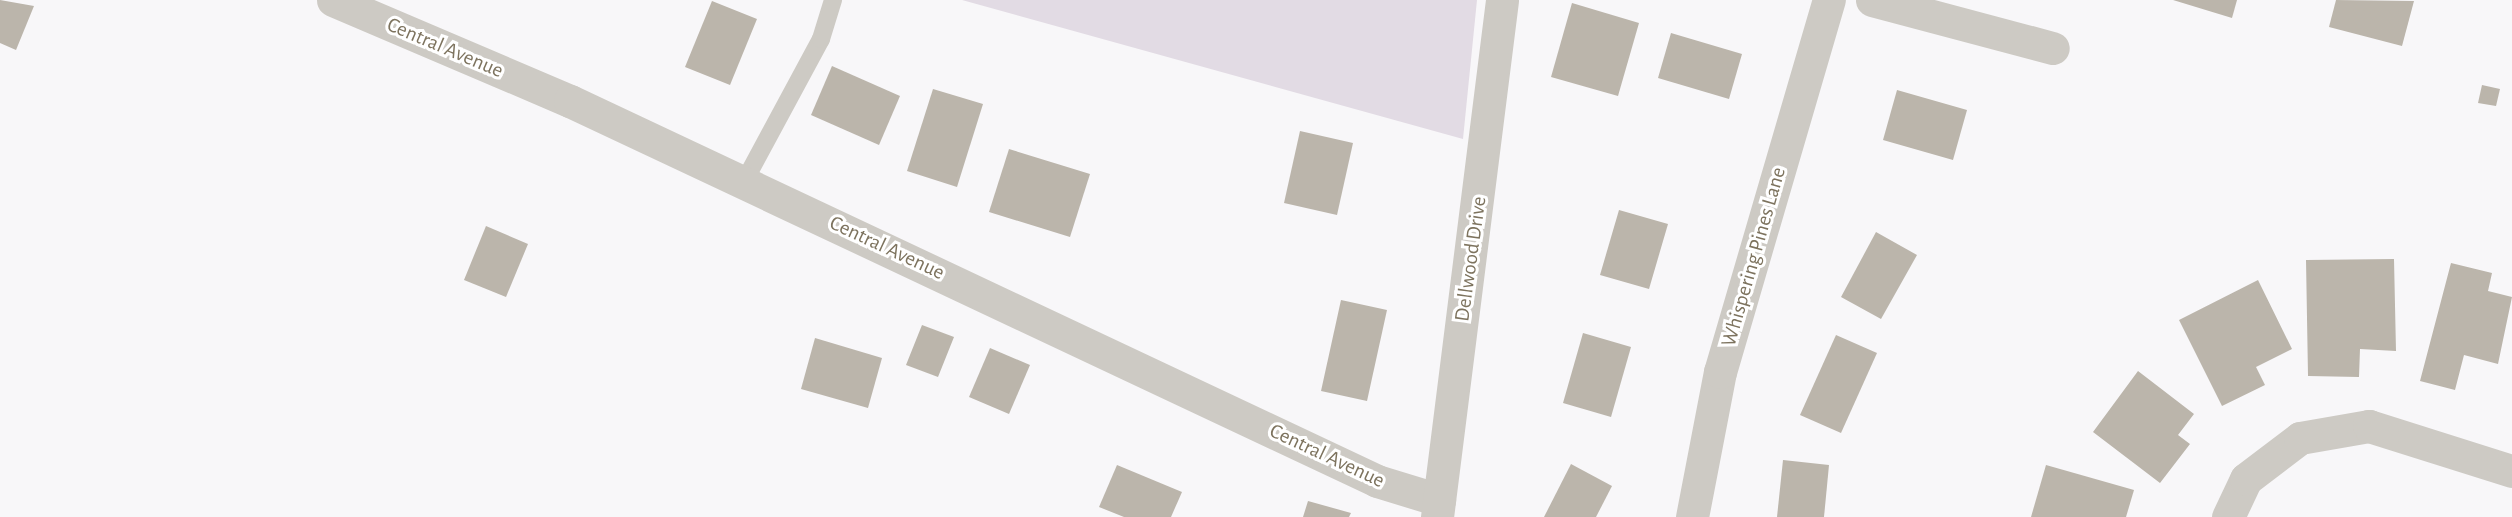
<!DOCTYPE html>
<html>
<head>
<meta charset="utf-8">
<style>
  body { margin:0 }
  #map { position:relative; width:2512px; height:517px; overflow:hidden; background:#f8f7f9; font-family:"Alegreya Sans",sans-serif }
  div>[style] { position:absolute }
  .green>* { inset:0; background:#e2dbe4 }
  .building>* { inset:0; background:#bbb5ab }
  .service>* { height:18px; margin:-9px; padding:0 9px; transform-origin:9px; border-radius:9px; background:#cdcac4 }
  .minor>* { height:33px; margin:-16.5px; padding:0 16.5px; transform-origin:16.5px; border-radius:16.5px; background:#cdcac4 }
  span { translate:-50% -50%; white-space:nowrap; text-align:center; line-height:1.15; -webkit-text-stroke:6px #fff; paint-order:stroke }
  .street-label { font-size:21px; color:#7d735e }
</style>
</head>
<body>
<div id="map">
  <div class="green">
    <i style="clip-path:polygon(962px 0,1477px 0,1463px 139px)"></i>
  </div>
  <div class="building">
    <i style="clip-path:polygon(0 0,34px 6px,16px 50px,0 43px)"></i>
    <i style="clip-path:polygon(2173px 0,2237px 0,2232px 18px)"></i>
    <i style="clip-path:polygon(2336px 0,2414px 1px,2402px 46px,2329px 27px)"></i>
    <i style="clip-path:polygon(712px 1px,757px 19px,730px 85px,685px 67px)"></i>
    <i style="clip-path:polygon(1572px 3px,1639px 23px,1618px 96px,1551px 77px)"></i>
    <i style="clip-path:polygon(1671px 33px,1742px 54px,1729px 99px,1658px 78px)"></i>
    <i style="clip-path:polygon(832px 66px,900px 96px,879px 145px,811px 115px)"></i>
    <i style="clip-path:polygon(2482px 85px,2500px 89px,2496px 106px,2478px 103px)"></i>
    <i style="clip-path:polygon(933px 89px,983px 104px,957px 187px,907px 171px)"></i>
    <i style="clip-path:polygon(1897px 90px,1967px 110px,1953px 160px,1883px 140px)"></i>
    <i style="clip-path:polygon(1300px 131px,1353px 143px,1337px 215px,1284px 203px)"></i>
    <i style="clip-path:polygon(1009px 149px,1090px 174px,1070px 237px,989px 212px)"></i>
    <i style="clip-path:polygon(1619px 210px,1668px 224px,1649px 289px,1600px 275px)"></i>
    <i style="clip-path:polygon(486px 226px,528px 244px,506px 297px,464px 280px)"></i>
    <i style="clip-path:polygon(1876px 232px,1917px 255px,1881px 319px,1841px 297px)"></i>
    <i style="clip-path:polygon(2394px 259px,2396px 351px,2360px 349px,2359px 377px,2308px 376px,2306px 260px)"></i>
    <i style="clip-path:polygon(2451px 263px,2492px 273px,2488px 291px,2512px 297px,2498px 364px,2464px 355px,2455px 390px,2420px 381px)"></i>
    <i style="clip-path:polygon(2258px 280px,2292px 349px,2256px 367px,2265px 385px,2222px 406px,2179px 320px)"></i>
    <i style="clip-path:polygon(1341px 300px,1387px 310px,1367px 401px,1321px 391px)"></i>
    <i style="clip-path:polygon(922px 325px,954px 337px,938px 377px,906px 365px)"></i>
    <i style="clip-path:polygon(1583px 333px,1631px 347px,1611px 417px,1563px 403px)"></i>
    <i style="clip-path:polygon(1836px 335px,1877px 353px,1841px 433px,1800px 415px)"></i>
    <i style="clip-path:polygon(815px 338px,882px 358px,868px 408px,801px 389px)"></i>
    <i style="clip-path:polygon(990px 348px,1030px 365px,1009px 414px,969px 397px)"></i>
    <i style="clip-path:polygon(2138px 371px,2194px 414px,2178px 435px,2190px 444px,2160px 483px,2093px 432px)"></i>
    <i style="clip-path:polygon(1783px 460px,1829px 465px,1824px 517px,1777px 517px)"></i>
    <i style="clip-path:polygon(1571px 464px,1612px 486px,1596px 517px,1544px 517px)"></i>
    <i style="clip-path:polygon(1117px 465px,1182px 492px,1171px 517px,1124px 517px,1099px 507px)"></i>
    <i style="clip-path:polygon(2046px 465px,2134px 490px,2126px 517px,2031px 517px)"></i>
    <i style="clip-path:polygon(1308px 501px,1351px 513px,1349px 517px,1303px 517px)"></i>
  </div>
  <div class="service">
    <i style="left:744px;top:182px;width:162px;rotate:-61.7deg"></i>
    <i style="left:821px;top:39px;width:41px;rotate:-72.9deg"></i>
  </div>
  <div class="minor">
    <i style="left:333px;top:0;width:258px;rotate:23.1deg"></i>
    <i style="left:570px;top:101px;width:892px;rotate:25.21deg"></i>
    <i style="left:1377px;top:481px;width:65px;rotate:17deg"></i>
    <i style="left:1872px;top:0;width:187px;rotate:14.9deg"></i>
    <i style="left:1437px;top:517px;width:521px;rotate:-82.83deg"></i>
    <i style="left:1692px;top:517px;width:148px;rotate:-79.1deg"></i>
    <i style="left:1720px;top:372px;width:388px;rotate:-73.7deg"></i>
    <i style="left:2228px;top:517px;width:42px;rotate:-64.7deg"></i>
    <i style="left:2246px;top:479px;width:68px;rotate:-37.2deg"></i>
    <i style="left:2300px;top:438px;width:70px;rotate:-9.9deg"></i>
    <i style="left:2369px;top:426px;width:150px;rotate:17.5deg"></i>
  </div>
  <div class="street-label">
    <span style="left:445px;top:48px;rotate:23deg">Central Avenue</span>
    <span style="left:887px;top:248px;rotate:25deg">Central Avenue</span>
    <span style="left:1754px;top:257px;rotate:-74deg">Whispering Pines Lane</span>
    <span style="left:1471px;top:259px;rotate:-82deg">Dellwood Drive</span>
    <span style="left:1327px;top:456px;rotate:25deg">Central Avenue</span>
  </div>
</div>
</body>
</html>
